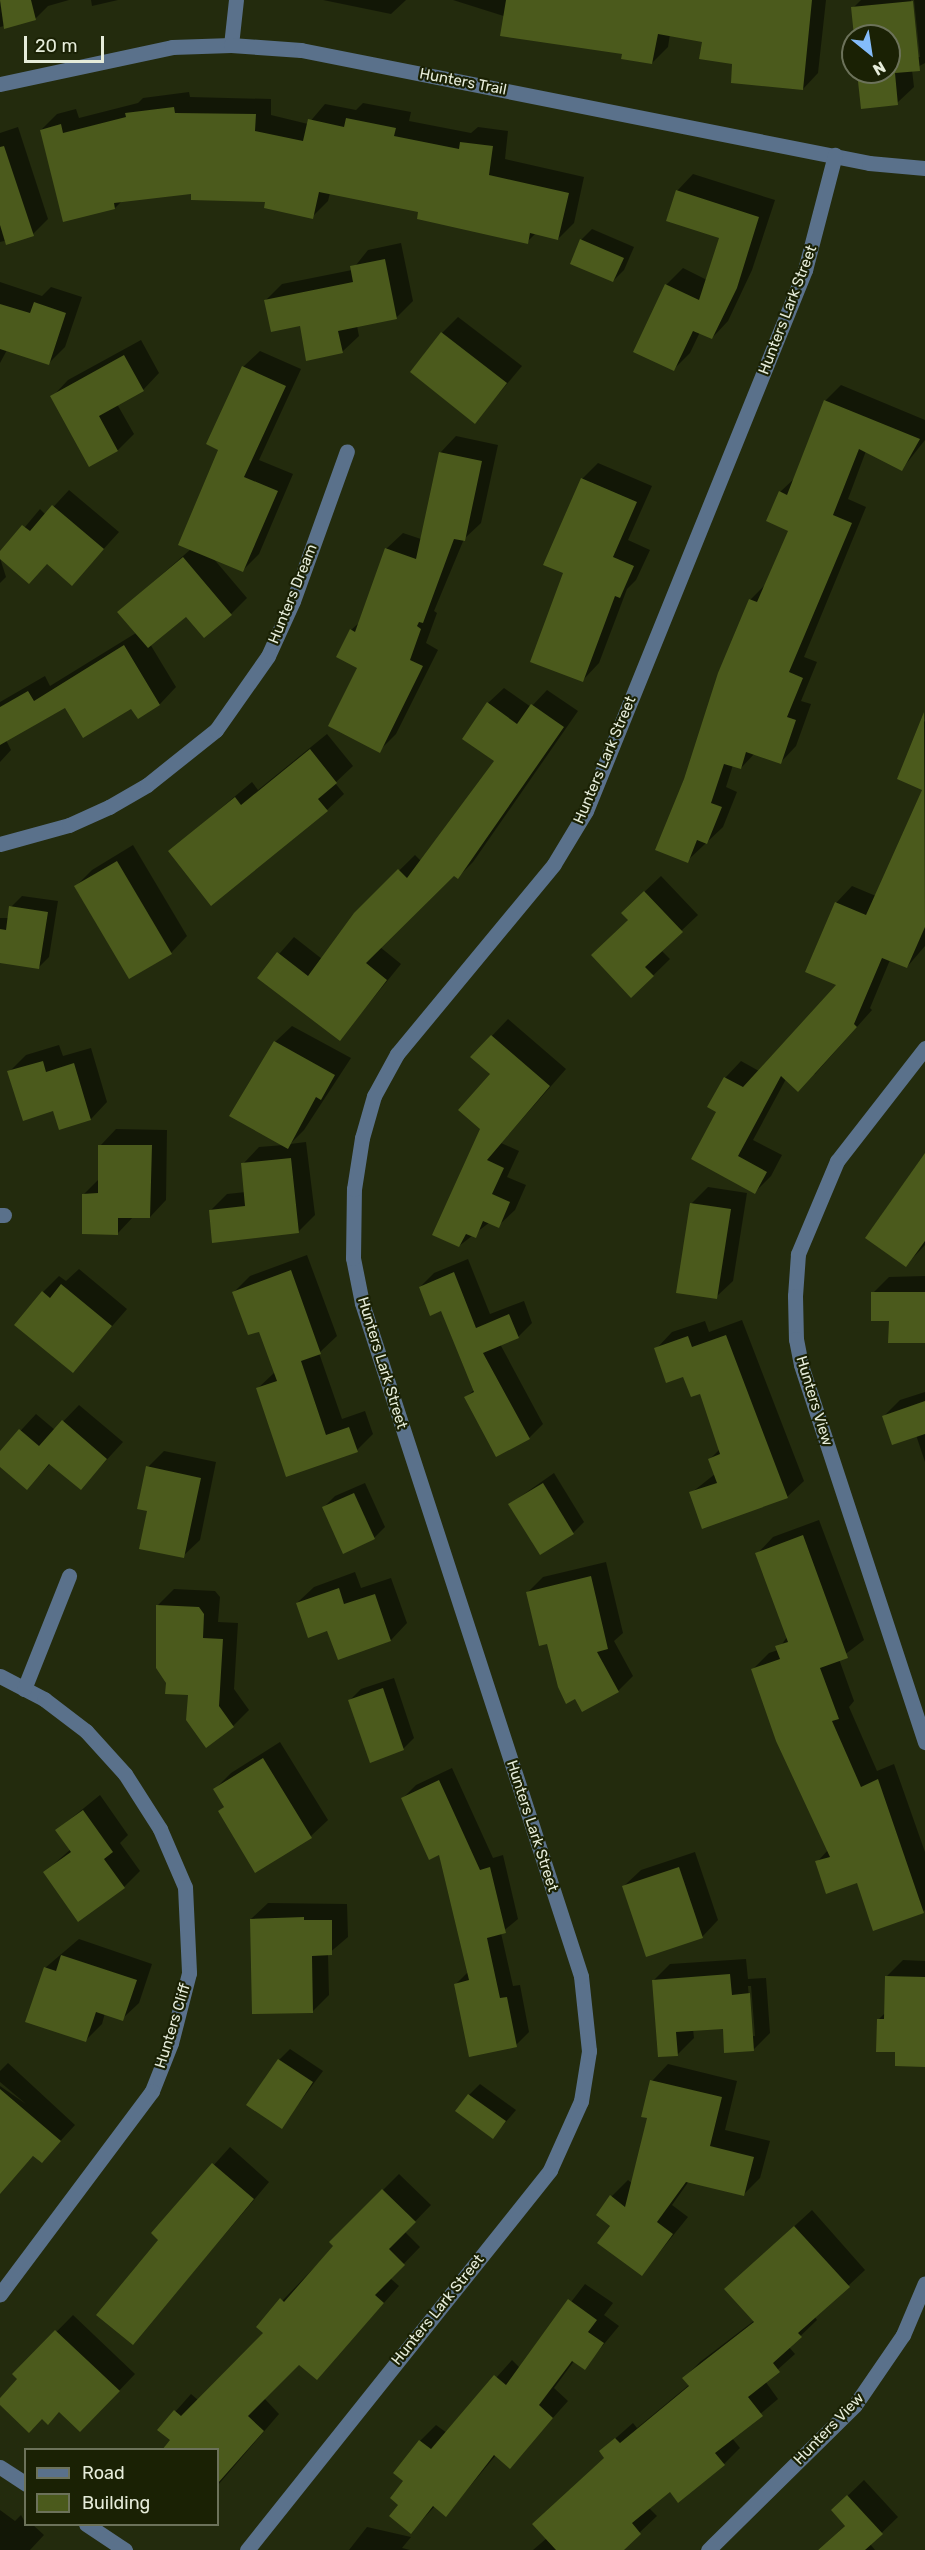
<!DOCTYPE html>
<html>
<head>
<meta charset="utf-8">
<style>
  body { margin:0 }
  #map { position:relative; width:925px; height:2550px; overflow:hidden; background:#232b0d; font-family:Rubik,sans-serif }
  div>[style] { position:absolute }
  .shadow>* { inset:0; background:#0007 }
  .building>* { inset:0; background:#4b5a1c }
  .minor>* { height:15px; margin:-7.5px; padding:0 7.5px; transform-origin:7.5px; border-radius:7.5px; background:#5a718b }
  span { translate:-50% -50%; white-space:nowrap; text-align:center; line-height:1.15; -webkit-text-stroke:4.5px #1a2104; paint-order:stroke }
  .street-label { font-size:15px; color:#e6ecda }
  .legend { position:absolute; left:24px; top:2448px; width:195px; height:78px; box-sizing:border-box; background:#1a2104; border:2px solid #6c725a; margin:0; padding:8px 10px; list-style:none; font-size:18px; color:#e6ecda }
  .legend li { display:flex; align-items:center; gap:12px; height:30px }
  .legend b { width:30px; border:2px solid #6c725a }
  .north { position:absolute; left:841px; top:24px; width:60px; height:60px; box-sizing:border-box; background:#1a2104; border:2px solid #6c725a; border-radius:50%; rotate:150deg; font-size:16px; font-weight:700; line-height:24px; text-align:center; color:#e6ecda }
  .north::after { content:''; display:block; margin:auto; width:21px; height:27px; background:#84bcfb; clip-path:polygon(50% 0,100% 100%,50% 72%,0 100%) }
  .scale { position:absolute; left:24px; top:36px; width:80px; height:27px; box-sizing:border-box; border:3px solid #e6ecda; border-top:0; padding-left:8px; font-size:18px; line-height:21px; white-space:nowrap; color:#e6ecda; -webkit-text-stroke:4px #1a2104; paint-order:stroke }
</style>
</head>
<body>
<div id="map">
  <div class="shadow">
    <i style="clip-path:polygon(0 0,69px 0,48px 6px,36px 18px,0 27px)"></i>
    <i style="clip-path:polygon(91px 0,118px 0,92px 6px)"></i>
    <i style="clip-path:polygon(323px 0,406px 0,391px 14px)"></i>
    <i style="clip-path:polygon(453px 0,826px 0,818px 73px,803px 89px,704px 40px,670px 34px,668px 47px,652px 63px)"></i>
    <i style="clip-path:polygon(861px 0,911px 0,917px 57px,920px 57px,914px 0,925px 0,925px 63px,912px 70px,914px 87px,897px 103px,859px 72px,889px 72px,889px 36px,855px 36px,853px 8px)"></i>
    <i style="clip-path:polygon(189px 92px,190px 97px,271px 99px,271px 115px,308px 124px,325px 104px,356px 110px,363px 103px,411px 112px,409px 121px,471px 133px,478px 127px,508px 131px,505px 159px,584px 177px,574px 223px,558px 239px,536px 233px,527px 242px,420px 211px,330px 193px,328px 201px,312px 217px,267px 201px,193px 192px,122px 201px,115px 208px,41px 130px,57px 114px,76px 109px,79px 118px,138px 103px,143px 98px)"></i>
    <i style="clip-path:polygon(18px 127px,48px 219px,33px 234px,0 242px,0 133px)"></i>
    <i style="clip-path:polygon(693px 174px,775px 200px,752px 270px,728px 321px,712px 338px,700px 332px,690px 353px,673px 370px,666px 285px,683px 268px,707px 280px,721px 237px,677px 191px)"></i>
    <i style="clip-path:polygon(592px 229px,634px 247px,624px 270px,613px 281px,581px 240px)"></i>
    <i style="clip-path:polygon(401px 243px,413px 301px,396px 318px,357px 326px,359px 336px,342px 352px,266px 300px,282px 284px,352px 270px,368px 250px)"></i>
    <i style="clip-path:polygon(0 282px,42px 296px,51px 287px,82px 297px,65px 347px,48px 364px,7px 350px,0 363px)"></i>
    <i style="clip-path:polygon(458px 317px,522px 366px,475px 422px,442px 333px)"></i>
    <i style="clip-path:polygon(141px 340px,159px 373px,143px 390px,117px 404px,134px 434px,118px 450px,90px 465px,52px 397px,68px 380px)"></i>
    <i style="clip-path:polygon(260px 351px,301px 369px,259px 460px,293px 474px,259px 554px,243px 570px,213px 558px,247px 598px,231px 614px,186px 615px,150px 644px,176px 687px,160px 704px,138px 717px,132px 706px,66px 706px,6px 740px,11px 750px,0 762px,0 702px,45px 676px,50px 686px,136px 633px,119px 612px,191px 549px,243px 367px)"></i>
    <i style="clip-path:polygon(841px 385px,925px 420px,925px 440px,902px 469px,866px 451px,848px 499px,866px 507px,804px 657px,817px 662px,801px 701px,811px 704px,796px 746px,781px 762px,755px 753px,741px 768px,733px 765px,726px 787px,737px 792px,723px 827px,687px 861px,686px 779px,750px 600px,766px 584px,790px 530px,780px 492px,796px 477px,825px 401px)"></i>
    <i style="clip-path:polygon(456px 436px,498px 445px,481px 523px,464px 539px,434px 611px,437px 613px,426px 643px,438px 650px,396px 734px,379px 751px,351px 630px,360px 622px,386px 549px,403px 533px,421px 539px,440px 453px)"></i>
    <i style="clip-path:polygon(598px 463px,652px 486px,628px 540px,650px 550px,636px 580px,627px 589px,599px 663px,583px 680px,565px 573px,582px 479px)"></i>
    <i style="clip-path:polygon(69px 490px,119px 532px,72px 584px,48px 563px,0 557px,40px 509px,46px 515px)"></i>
    <i style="clip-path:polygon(0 558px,6px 577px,0 583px)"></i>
    <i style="clip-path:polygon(504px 688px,531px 707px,547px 690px,578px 711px,473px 862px,458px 877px,453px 874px,380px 947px,401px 964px,340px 1039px,259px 977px,294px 937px,322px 959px,355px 914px,415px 855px,421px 861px,497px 760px,488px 703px)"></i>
    <i style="clip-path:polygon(925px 721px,925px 946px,907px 967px,890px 960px,870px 1008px,872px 1010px,815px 1074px,786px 1079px,753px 1140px,782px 1155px,771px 1176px,755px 1192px,693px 1159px,718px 1112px,725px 1078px,741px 1061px,759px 1071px,838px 985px,836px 903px,852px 886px,876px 896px,924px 789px,921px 725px)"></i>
    <i style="clip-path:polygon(327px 734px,353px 766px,335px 783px,344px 794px,327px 810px,170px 851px,252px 782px,258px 790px)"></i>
    <i style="clip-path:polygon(133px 845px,187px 936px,171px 953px,76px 886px,92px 870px)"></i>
    <i style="clip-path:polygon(661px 876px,698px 915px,661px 950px,670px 959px,632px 996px,629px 920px,639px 897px)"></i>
    <i style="clip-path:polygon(22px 896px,58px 901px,49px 957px,38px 968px,0 962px,0 918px,9px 918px,11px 907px)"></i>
    <i style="clip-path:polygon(508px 1019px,566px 1069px,501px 1143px,519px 1151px,507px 1177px,526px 1185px,515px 1210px,498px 1226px,490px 1222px,459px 1246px,492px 1074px,472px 1057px)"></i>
    <i style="clip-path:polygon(292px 1026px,351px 1058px,304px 1130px,290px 1144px,306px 1142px,315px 1215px,298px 1232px,210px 1211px,227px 1194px,246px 1192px,243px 1164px,259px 1147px,284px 1145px,275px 1042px)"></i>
    <i style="clip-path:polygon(59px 1045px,63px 1056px,91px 1048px,107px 1102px,91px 1119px,60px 1128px,54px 1110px,9px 1072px,26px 1055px)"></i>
    <i style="clip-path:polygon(116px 1129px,167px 1130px,166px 1200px,150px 1217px,134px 1216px,118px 1233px,84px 1194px,99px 1179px,100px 1146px)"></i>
    <i style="clip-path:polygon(925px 1156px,925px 1245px,906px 1265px)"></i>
    <i style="clip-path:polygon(708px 1187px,747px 1193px,733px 1281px,716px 1297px,692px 1203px)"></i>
    <i style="clip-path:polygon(307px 1255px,337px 1336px,319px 1353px,342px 1419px,365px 1411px,373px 1434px,357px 1450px,287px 1475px,257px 1389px,275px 1372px,260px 1330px,234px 1292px,250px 1276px)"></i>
    <i style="clip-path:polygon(468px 1259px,490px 1314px,524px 1301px,532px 1323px,518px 1337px,500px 1344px,543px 1424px,529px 1438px,466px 1397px,474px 1390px,442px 1309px,420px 1287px,434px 1273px)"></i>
    <i style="clip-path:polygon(79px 1269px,127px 1309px,73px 1371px,43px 1292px,59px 1276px,66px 1281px)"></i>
    <i style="clip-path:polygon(925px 1276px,925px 1341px,890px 1319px,873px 1293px,889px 1277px)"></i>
    <i style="clip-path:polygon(742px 1320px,804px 1481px,787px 1497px,691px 1493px,715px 1474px,710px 1459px,720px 1449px,701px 1392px,656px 1349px,672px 1332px,705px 1321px,709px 1332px)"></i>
    <i style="clip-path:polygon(925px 1392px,925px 1462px,916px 1435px,884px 1416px,900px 1400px)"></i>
    <i style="clip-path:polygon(79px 1405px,123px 1442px,81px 1488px,51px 1463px,27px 1488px,0 1465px,0 1453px,36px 1414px,55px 1430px)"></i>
    <i style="clip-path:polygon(164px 1451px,216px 1462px,200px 1540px,183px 1556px,149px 1510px,148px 1467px)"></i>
    <i style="clip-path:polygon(554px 1473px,584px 1522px,573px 1533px,510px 1504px)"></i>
    <i style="clip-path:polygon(365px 1483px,385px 1527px,374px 1538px,324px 1507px,335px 1496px)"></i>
    <i style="clip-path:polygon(819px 1520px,864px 1640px,839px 1659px,854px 1701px,849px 1707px,877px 1771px,894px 1764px,925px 1852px,925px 1910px,874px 1929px,858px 1881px,817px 1862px,828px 1850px,752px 1670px,769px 1653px,778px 1650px,787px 1637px,757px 1554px,773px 1537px)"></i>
    <i style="clip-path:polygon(606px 1562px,623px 1633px,614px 1641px,633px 1676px,618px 1691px,548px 1642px,528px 1592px,543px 1577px)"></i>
    <i style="clip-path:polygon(355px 1572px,361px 1588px,391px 1578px,407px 1623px,391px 1640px,328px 1629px,297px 1603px,314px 1587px)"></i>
    <i style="clip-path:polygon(174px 1589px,215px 1591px,220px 1597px,218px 1622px,238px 1623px,234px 1689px,249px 1710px,233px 1726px,190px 1694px,158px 1605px)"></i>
    <i style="clip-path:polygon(394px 1678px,414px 1738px,403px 1749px,350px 1700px,361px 1689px)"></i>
    <i style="clip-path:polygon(280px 1742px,328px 1820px,311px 1836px,256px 1871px,220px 1811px,225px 1806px,215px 1789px,231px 1773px)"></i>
    <i style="clip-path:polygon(452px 1768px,493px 1858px,503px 1855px,518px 1919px,501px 1933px,513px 1986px,520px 1985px,529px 2032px,516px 2045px,456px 1984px,468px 1972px,440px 1853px,403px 1798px,416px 1785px)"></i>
    <i style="clip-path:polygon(100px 1795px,128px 1835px,120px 1843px,140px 1871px,124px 1887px,45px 1872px,71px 1849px,57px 1830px)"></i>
    <i style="clip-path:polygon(695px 1852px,718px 1920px,702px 1937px,624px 1886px,641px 1870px)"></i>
    <i style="clip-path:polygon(268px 1903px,347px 1904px,348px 1937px,328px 1954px,329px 1995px,313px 2011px,251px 1919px)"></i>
    <i style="clip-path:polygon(79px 1939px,152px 1964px,139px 2003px,122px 2019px,105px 2013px,102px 2024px,85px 2041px,45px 1968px)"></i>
    <i style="clip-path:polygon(evenodd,746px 1959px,748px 1979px,766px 1978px,770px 2033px,754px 2049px,724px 2027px,693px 2029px,694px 2038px,677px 2055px,654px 1980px,670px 1964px,746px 1959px,748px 1986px,751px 1986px,755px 2036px,752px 2036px,748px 1986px)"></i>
    <i style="clip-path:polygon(903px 1960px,925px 1961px,925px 2065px,896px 2051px,878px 2020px,886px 2012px,886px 1977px)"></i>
    <i style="clip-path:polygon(290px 2049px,323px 2071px,281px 2127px,279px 2060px)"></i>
    <i style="clip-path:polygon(8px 2063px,75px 2125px,42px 2161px,34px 2155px,0 2192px,0 2086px,26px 2104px,0 2082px,0 2071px)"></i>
    <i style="clip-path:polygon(668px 2064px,737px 2081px,725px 2130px,770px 2141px,760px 2178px,744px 2194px,689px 2181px,672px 2205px,688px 2217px,642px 2274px,613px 2225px,612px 2196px,628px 2180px,633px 2184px,649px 2117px,652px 2081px)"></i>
    <i style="clip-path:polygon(480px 2084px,516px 2110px,493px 2137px,469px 2095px)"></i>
    <i style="clip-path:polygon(230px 2147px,269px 2182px,133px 2343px,160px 2240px,153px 2233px)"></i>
    <i style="clip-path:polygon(399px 2174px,431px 2205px,405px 2232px,420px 2247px,390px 2278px,399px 2286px,317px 2378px,299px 2363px,264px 2398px,279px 2414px,218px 2485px,218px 2450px,172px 2440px,159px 2430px,191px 2394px,198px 2400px,265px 2333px,258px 2326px,335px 2246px,331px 2242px)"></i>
    <i style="clip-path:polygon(812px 2210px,865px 2270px,815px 2317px,817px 2320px,789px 2347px,795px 2354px,765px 2381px,778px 2399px,732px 2438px,740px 2448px,724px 2464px,670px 2490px,649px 2508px,657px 2516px,621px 2550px,533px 2550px,547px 2538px,606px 2457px,601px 2451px,633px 2423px,637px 2428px,689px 2385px,684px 2378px,700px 2362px,755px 2320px,743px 2273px)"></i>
    <i style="clip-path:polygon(585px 2284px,613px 2303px,604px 2315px,619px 2326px,584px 2368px,574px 2361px,554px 2388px,568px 2401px,510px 2466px,496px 2455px,446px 2515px,435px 2506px,411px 2532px,400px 2505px,420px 2441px,436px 2425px,447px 2433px,512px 2360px,520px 2368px)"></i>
    <i style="clip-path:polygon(73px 2315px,135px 2374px,97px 2414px,60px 2411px,43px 2417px,0 2403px,20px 2379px,15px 2374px)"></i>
    <i style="clip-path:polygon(864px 2480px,898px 2517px,870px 2544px,875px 2550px,818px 2550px,846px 2525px,833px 2510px)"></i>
    <i style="clip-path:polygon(0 2510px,15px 2521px,21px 2515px,26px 2524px,32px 2524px,44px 2535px,30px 2550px,0 2550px)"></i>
    <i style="clip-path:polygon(367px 2527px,411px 2537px,402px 2548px,410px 2550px,349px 2550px)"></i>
  </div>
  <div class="building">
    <i style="clip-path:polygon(0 0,31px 0,36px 20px,4px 29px)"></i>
    <i style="clip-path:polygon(506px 0,812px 0,803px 90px,731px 83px,732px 64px,699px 59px,702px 42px,658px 34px,652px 64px,621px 59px,622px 54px,500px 36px)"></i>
    <i style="clip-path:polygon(913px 1px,920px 71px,895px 73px,898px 105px,861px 109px,857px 72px,889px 72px,889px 36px,854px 36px,851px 7px)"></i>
    <i style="clip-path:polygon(174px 107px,175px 113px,256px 114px,255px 131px,303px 141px,308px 119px,344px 127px,346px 118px,396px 128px,394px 136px,459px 149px,460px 142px,493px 146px,489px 175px,569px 193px,558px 240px,530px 233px,528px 244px,417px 219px,418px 212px,319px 192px,313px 219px,264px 208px,265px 202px,191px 200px,191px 194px,114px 203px,115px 209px,63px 222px,40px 130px,61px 124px,63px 133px,126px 117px,125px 113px)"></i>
    <i style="clip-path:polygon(4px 146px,34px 236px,6px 245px,0 225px,0 147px)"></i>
    <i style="clip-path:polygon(676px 190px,759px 217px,737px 288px,712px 339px,693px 331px,674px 371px,633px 352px,665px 284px,699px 300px,719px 238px,666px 221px)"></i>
    <i style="clip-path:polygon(580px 239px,624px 258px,613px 282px,570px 264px)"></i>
    <i style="clip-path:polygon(385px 259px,397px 319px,338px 331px,343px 353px,306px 361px,300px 326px,271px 332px,264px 300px,353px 282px,350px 266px)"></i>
    <i style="clip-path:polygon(34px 302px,66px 313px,49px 365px,0 349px,0 304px,30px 313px)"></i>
    <i style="clip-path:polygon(441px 332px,507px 383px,475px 424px,410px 372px)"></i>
    <i style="clip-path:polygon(124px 355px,144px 391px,99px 416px,118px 451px,89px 467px,50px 396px)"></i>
    <i style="clip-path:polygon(242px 366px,286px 386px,244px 477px,278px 491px,243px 572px,178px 545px,218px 450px,206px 444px)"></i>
    <i style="clip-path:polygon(824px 400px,920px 439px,902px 471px,859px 449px,833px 515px,852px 523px,789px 672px,803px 678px,787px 717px,796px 720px,781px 764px,746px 752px,741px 769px,724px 764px,711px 803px,722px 807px,707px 844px,697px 840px,688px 863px,655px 850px,684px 779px,718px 673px,749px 599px,757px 602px,788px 531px,766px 521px,779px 491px,787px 495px)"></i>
    <i style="clip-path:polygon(439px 452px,482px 461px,465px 541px,454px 539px,423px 623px,419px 622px,417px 626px,421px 629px,410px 660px,423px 666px,380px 753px,328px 726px,357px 668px,336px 657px,350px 629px,355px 632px,385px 548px,416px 559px)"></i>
    <i style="clip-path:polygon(581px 478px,637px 502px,613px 557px,634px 566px,620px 598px,615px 596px,583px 682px,530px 662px,563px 573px,543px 565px)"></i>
    <i style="clip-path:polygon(52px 505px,104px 549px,72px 586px,47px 564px,29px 584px,0 559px,0 551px,22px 525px,30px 531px)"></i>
    <i style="clip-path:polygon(183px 557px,232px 615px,204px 638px,186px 617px,148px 648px,117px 612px)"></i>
    <i style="clip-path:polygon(124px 645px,160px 705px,138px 719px,131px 709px,83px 738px,65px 708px,0 745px,0 707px,28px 691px,34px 701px)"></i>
    <i style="clip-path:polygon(487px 702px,517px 724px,531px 704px,564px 727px,458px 879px,454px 876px,366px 963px,387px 980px,340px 1041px,257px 978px,277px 952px,308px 976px,354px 913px,398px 869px,407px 878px,494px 761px,462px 739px)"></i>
    <i style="clip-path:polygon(924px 712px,925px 927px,907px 968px,882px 958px,854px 1024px,857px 1027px,798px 1092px,781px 1076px,738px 1156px,767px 1172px,755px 1194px,691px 1159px,716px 1112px,707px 1107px,724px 1077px,743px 1087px,836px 985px,805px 972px,835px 902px,866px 915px,922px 790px,897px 779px)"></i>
    <i style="clip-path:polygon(310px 749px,337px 783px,318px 799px,328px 811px,211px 906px,168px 851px,235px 797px,241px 805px)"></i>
    <i style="clip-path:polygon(117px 861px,172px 954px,129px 979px,74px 886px)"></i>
    <i style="clip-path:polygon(644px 891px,683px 932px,645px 967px,654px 976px,631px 998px,591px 955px,628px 920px,621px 913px)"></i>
    <i style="clip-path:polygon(9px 906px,48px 912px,39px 969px,0 963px,0 929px,6px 930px)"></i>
    <i style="clip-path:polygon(491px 1035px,550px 1086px,487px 1160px,504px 1168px,492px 1194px,510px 1202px,499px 1228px,483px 1221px,476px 1238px,466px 1234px,459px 1247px,432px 1235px,480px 1129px,458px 1110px,490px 1074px,470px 1057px)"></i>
    <i style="clip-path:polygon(274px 1041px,335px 1075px,321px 1100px,316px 1097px,288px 1149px,229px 1116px)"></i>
    <i style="clip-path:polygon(43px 1061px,46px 1072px,74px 1063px,91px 1120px,59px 1130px,53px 1111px,23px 1121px,7px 1071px)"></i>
    <i style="clip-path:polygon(98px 1145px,152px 1145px,150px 1218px,118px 1218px,118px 1235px,82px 1234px,82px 1194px,98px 1193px)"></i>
    <i style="clip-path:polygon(925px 1153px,925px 1241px,906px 1267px,865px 1238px)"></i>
    <i style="clip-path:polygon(291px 1158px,299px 1233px,212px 1243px,209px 1210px,245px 1206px,241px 1163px)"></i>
    <i style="clip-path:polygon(690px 1203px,731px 1209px,717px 1299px,676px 1293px)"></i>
    <i style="clip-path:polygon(291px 1270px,321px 1354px,301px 1361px,326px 1435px,349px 1427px,358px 1452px,286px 1477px,256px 1388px,277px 1381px,259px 1332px,248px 1335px,232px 1292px)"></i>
    <i style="clip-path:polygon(454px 1272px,476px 1328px,509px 1314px,519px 1338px,483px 1353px,530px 1439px,496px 1457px,464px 1397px,474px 1392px,441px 1311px,430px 1316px,419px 1287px)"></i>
    <i style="clip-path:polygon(61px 1284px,112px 1326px,73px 1373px,14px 1325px,42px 1291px,50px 1298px)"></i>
    <i style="clip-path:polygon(871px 1292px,925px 1292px,925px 1343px,888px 1343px,889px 1321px,871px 1321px)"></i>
    <i style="clip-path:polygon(726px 1335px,788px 1498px,702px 1529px,689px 1492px,717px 1483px,708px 1459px,720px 1454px,700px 1394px,691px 1397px,683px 1377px,666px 1383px,654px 1348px,688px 1336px,692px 1347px)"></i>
    <i style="clip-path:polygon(925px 1401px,925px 1434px,892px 1445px,882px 1416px)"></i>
    <i style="clip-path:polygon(62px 1420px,107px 1459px,81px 1490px,49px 1464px,27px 1490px,0 1467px,0 1451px,19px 1429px,39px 1446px)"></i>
    <i style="clip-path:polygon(146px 1466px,201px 1478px,184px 1558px,139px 1549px,147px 1511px,137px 1509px)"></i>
    <i style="clip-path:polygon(543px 1483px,574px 1534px,540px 1555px,508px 1504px)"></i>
    <i style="clip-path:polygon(354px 1493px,375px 1539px,343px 1554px,322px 1507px)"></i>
    <i style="clip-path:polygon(803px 1535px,848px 1658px,820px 1668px,839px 1719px,832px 1721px,861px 1787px,878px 1779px,924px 1913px,873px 1931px,857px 1883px,826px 1894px,815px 1861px,830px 1857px,776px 1741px,751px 1669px,780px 1659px,775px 1646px,788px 1642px,755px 1553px)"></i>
    <i style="clip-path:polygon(591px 1576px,608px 1649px,597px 1652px,619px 1692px,582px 1712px,575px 1699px,566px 1704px,558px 1687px,547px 1644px,539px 1646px,526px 1592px)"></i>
    <i style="clip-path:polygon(339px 1588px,344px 1604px,375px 1594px,391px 1641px,338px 1660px,327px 1631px,308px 1638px,296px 1603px)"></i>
    <i style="clip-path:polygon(156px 1605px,199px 1607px,204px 1614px,203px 1638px,223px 1639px,219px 1706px,234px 1727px,206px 1748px,186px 1720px,188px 1695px,165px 1694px,166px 1683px,156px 1668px)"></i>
    <i style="clip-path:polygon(383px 1688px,404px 1750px,370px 1763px,348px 1700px)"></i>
    <i style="clip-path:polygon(263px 1758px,312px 1838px,255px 1873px,218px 1811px,224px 1807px,213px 1789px)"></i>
    <i style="clip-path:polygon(439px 1780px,480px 1870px,490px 1867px,506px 1933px,487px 1938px,500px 1998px,507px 1997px,517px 2047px,469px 2057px,454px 1984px,469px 1980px,439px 1855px,429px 1860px,401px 1798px)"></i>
    <i style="clip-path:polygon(83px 1810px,113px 1852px,104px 1859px,125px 1888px,78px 1922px,43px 1872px,71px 1852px,55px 1830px)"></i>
    <i style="clip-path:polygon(679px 1867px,703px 1938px,646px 1957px,622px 1886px)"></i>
    <i style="clip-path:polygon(304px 1917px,304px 1920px,332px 1920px,332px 1955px,312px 1956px,313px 2013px,252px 2014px,250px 1919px)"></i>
    <i style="clip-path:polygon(61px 1955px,137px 1980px,123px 2021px,96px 2012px,86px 2042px,25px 2022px,44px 1967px,56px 1971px)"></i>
    <i style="clip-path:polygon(730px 1974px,732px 1995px,750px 1993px,754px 2051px,724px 2053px,723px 2029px,676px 2032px,678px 2056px,658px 2057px,652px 1980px)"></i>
    <i style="clip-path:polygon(885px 1976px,925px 1977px,925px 2067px,895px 2066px,895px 2052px,876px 2052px,877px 2019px,884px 2019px)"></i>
    <i style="clip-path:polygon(278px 2059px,313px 2082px,282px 2129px,246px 2105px)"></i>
    <i style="clip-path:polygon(650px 2080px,722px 2097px,710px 2146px,754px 2157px,744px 2196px,686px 2182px,657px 2222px,673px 2234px,642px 2276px,597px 2243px,610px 2226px,596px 2215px,610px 2195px,625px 2207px,647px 2118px,641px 2117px)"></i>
    <i style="clip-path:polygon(0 2089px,61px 2141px,42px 2163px,33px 2156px,0 2194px)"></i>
    <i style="clip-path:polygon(468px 2094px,506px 2121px,493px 2139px,455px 2111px)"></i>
    <i style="clip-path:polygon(212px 2163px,254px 2199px,133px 2345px,96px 2315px,158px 2240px,151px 2233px)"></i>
    <i style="clip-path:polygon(382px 2189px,416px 2222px,389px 2249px,405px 2265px,375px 2295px,384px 2303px,317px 2380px,299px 2365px,248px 2416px,264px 2431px,218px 2483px,218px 2450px,162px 2450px,170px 2440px,157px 2430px,174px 2410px,181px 2416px,263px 2333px,256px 2327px,280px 2298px,284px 2302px,333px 2246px,329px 2242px)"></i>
    <i style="clip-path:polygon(794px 2226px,850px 2287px,798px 2333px,802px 2337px,773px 2363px,780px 2372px,748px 2397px,763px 2416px,715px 2453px,725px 2465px,678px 2503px,670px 2492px,632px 2523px,641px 2534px,624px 2550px,556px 2550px,532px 2524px,604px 2458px,599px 2451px,615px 2438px,620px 2443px,689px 2386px,682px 2378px,754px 2322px,724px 2289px)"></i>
    <i style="clip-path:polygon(568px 2299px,597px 2320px,588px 2332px,604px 2343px,585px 2370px,572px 2361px,539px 2405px,553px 2418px,510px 2469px,494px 2455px,446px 2517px,433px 2506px,411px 2534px,389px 2516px,398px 2505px,390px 2498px,403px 2481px,393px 2473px,419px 2440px,431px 2449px,494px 2375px,506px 2385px)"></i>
    <i style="clip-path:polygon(55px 2330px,120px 2391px,80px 2432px,59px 2412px,48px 2425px,42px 2419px,29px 2433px,0 2405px,0 2398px,17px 2379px,12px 2374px)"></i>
    <i style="clip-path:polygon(847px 2495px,883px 2534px,865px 2550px,818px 2550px,845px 2526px,831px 2510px)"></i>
  </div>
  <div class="minor">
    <i style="left:231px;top:45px;width:45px;rotate:-83.7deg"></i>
    <i style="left:0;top:84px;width:176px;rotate:-12.1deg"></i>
    <i style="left:172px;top:47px;width:59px;rotate:-1.9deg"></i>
    <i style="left:231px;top:45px;width:70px;rotate:4.1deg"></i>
    <i style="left:301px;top:50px;width:579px;rotate:11.25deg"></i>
    <i style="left:869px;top:163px;width:56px;rotate:5.1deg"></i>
    <i style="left:0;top:844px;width:72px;rotate:-15.4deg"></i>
    <i style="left:69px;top:825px;width:44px;rotate:-24.2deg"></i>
    <i style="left:109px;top:807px;width:44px;rotate:-30.1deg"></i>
    <i style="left:147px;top:785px;width:88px;rotate:-38.6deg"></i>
    <i style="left:216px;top:730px;width:90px;rotate:-54.9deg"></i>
    <i style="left:268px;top:656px;width:60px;rotate:-65.6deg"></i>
    <i style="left:293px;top:601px;width:159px;rotate:-70.2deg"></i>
    <i style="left:925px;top:1048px;width:143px;rotate:127.9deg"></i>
    <i style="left:837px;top:1161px;width:101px;rotate:112.8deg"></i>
    <i style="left:798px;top:1254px;width:42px;rotate:94.1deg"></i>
    <i style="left:795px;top:1296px;width:43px;rotate:88.7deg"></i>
    <i style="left:796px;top:1339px;width:26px;rotate:79deg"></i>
    <i style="left:801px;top:1365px;width:397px;rotate:71.8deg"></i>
    <i style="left:0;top:1215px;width:4px"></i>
    <i style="left:0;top:1676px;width:50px;rotate:27.6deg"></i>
    <i style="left:44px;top:1699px;width:53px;rotate:37.3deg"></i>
    <i style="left:86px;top:1731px;width:58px;rotate:47.8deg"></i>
    <i style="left:125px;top:1774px;width:65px;rotate:57.5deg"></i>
    <i style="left:160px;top:1829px;width:63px;rotate:66.7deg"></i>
    <i style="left:185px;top:1887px;width:86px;rotate:87.3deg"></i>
    <i style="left:189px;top:1973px;width:72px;rotate:104.4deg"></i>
    <i style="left:171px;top:2043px;width:52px;rotate:111.6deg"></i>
    <i style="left:152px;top:2091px;width:254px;rotate:126.8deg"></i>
    <i style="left:24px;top:1689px;width:122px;rotate:-68.3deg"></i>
    <i style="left:0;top:2467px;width:31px;rotate:33deg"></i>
    <i style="left:86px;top:2524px;width:47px;rotate:33.7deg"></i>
    <i style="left:247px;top:2550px;width:486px;rotate:-51.4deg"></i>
    <i style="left:550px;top:2170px;width:76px;rotate:-65.8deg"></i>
    <i style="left:581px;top:2101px;width:51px;rotate:-80.9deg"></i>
    <i style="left:589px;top:2051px;width:75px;rotate:-96.1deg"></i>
    <i style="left:581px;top:1976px;width:708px;rotate:-108.03deg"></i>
    <i style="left:362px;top:1303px;width:46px;rotate:-101.3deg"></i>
    <i style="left:353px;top:1258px;width:69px;rotate:-89.2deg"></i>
    <i style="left:354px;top:1189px;width:52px;rotate:-81.1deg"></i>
    <i style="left:362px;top:1138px;width:44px;rotate:-74.1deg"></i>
    <i style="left:374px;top:1096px;width:48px;rotate:-61.3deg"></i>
    <i style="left:397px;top:1054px;width:246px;rotate:-50.4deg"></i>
    <i style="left:554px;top:864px;width:62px;rotate:-58.9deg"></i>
    <i style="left:586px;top:811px;width:584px;rotate:-67.96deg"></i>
    <i style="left:805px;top:270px;width:119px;rotate:-75.4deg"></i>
    <i style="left:708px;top:2550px;width:206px;rotate:-44.6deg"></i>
    <i style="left:855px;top:2405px;width:85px;rotate:-55.6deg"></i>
    <i style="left:903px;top:2335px;width:56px;rotate:-67.1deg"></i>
  </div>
  <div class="street-label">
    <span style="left:463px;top:82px;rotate:11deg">Hunters Trail</span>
    <span style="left:788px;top:310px;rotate:-69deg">Hunters Lark Street</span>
    <span style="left:293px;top:594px;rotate:-68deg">Hunters Dream</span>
    <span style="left:605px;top:760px;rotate:-67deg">Hunters Lark Street</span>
    <span style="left:382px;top:1363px;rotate:73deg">Hunters Lark Street</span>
    <span style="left:814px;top:1401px;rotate:73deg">Hunters View</span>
    <span style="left:532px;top:1826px;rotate:72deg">Hunters Lark Street</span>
    <span style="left:173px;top:2026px;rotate:-73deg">Hunters Cliff</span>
    <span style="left:438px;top:2310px;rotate:-51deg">Hunters Lark Street</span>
    <span style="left:829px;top:2429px;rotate:-46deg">Hunters View</span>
  </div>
  <ul class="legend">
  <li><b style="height:8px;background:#5a718b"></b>Road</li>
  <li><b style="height:16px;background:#4b5a1c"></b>Building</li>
  </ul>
  <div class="north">N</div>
  <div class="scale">20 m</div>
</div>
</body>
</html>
